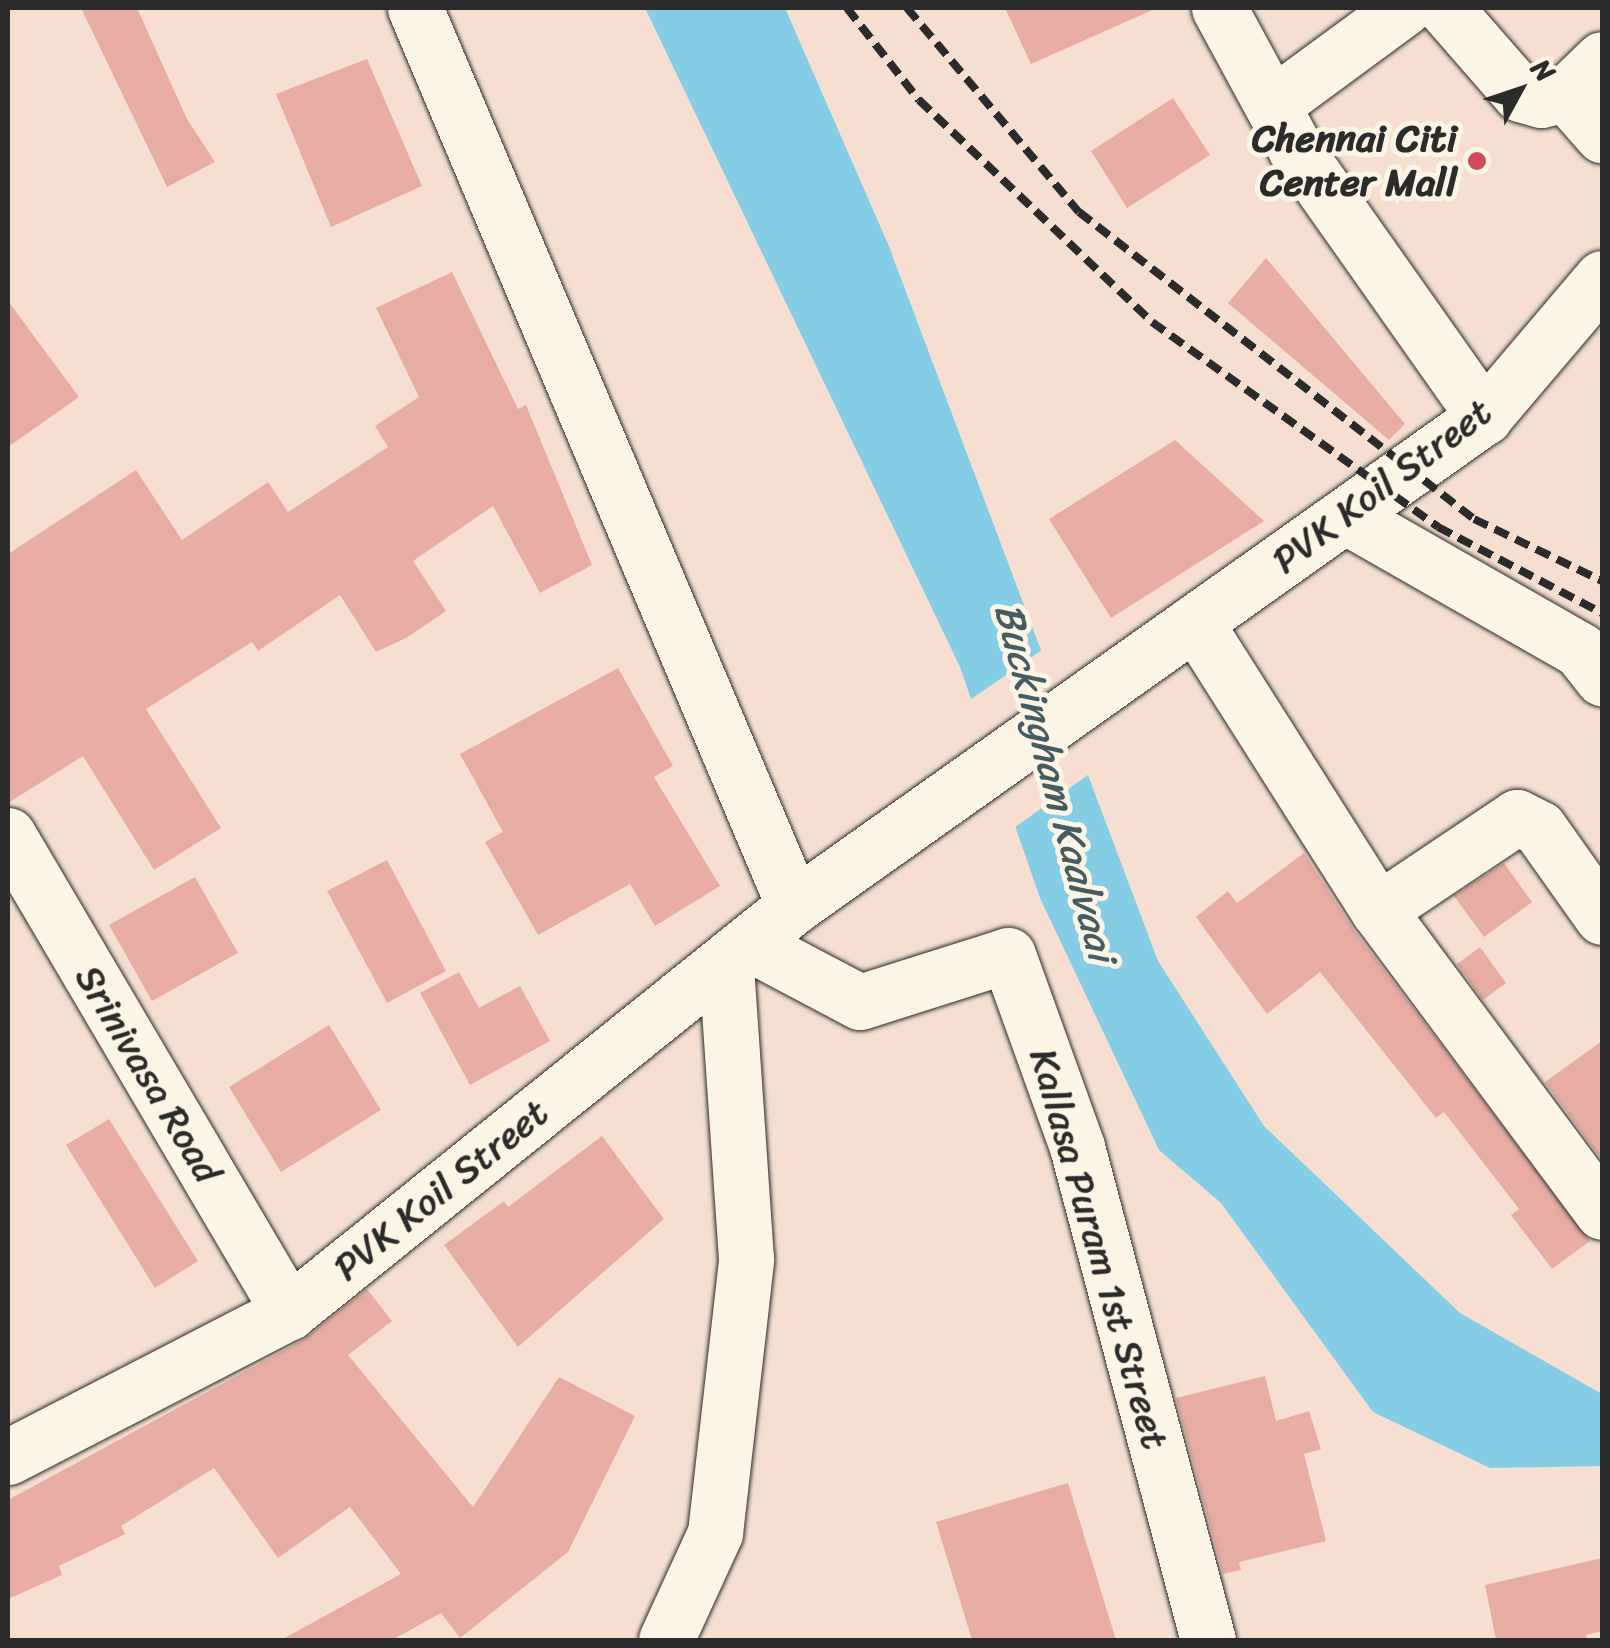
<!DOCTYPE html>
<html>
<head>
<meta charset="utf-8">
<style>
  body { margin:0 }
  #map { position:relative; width:1610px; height:1648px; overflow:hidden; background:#f6dfd1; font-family:Sriracha,sans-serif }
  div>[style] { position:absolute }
  .water>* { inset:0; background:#84cde5 }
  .pier>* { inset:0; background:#f6dfd1 }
  .building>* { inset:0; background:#e7ada3 }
  .roads { filter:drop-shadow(0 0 2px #2b2b2b) drop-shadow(0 0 2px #2b2b2b) }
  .minor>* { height:55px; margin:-27.5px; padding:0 27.5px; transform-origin:27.5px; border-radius:27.5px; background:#fcf5e5 }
  .rail>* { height:8px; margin-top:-4px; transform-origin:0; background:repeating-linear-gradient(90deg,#2b2b2b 0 15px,transparent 0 23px) }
  .dots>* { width:28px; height:28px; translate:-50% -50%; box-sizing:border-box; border:5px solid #fcf5e5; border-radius:50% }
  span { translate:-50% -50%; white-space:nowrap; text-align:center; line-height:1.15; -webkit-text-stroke:10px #fcf5e5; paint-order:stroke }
  .poi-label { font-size:38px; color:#2b2b2b; font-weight:700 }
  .right { translate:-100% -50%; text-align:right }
  .street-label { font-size:38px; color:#2b2b2b }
  .water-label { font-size:40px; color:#465c63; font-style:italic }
  .frame { position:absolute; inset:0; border:10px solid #2b2b2b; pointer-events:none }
  .north { position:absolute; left:1470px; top:40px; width:100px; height:100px; -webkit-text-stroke:8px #fcf5e5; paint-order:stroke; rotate:50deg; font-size:28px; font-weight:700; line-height:40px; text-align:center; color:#2b2b2b }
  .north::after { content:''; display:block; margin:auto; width:35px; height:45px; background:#2b2b2b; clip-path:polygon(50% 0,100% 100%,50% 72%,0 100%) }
</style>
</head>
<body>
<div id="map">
  <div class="water">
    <i style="clip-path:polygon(645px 8px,785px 8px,888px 244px,1158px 961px,1264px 1126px,1460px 1313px,1602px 1394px,1602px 1466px,1490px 1468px,1373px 1412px,1221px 1203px,1159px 1150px,1040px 898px,960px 667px)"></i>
  </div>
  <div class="pier">
    <i style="clip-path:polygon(1045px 648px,1092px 772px,1011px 830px,967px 702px)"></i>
  </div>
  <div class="building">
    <i style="clip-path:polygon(81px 8px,137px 8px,187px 119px,215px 162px,167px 187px)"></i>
    <i style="clip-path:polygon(1005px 8px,1157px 8px,1031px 64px)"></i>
    <i style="clip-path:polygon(367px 59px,422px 186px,331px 227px,276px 94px)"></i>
    <i style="clip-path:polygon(1173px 98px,1210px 155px,1127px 208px,1091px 151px)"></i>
    <i style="clip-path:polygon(1266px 258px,1405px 424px,1389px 440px,1228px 303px)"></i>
    <i style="clip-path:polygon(452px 272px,518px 409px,526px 405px,592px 565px,540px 593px,493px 506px,413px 561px,446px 611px,406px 638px,376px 652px,340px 595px,258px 651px,252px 642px,146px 709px,221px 828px,154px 870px,83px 756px,8px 803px,8px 554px,136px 470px,182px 540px,268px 482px,288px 512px,388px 447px,375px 426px,419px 397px,376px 308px)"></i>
    <i style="clip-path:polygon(8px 301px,79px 397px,8px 447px)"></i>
    <i style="clip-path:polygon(1175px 440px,1264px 521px,1111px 618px,1049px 519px)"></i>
    <i style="clip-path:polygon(618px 668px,673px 766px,654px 777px,720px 886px,655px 926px,630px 884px,538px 935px,485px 842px,503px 832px,460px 754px)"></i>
    <i style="clip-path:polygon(1304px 853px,1353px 929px,1590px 1241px,1552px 1269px,1511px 1215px,1519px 1209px,1444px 1112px,1436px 1118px,1320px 972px,1267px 1014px,1196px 917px,1228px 891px,1237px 903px)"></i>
    <i style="clip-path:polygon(387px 860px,446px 971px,387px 1003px,327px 891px)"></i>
    <i style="clip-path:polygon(1504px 863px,1532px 902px,1484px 937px,1454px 896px)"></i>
    <i style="clip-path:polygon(195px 877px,238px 953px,152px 1001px,109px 925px)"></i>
    <i style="clip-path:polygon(1480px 947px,1506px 983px,1483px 1000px,1457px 964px)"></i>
    <i style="clip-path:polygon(459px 972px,479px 1008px,520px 986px,550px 1041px,470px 1085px,420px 993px)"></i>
    <i style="clip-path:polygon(329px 1025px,381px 1110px,281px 1172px,229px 1087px)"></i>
    <i style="clip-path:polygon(1602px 1041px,1602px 1160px,1545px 1082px)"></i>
    <i style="clip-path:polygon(109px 1119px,198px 1261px,155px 1288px,66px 1145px)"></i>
    <i style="clip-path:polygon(602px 1136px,664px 1219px,518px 1347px,444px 1245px,504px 1201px,508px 1207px)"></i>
    <i style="clip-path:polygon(367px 1289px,392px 1321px,348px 1355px,473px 1507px,559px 1377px,635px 1416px,568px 1552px,460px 1638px,441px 1613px,392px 1640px,281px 1640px,401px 1574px,350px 1507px,278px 1558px,214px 1468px,121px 1526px,125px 1534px,59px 1566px,62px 1575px,8px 1599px,8px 1500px,303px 1340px)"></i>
    <i style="clip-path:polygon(1265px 1376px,1276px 1421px,1309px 1411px,1321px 1449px,1304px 1454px,1326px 1541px,1239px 1562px,1241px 1570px,1223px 1574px,1176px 1398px)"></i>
    <i style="clip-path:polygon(1068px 1483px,1116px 1640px,972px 1640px,936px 1522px)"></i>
    <i style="clip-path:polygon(1602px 1558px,1602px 1631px,1586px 1635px,1587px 1640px,1496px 1640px,1485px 1585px)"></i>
  </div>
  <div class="roads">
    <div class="minor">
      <i style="left:415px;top:8px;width:975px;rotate:67.12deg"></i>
      <i style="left:1219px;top:8px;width:162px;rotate:61.5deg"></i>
      <i style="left:1296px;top:150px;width:327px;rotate:54.8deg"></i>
      <i style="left:1445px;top:8px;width:114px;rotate:48.9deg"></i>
      <i style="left:1520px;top:94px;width:22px;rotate:16deg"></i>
      <i style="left:1541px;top:100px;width:26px;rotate:-13deg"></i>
      <i style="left:1566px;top:94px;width:50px;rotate:-44.2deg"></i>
      <i style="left:1566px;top:94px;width:55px;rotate:48.7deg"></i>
      <i style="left:1272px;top:105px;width:164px;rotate:-36.3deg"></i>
      <i style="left:1347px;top:517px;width:268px;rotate:29.7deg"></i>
      <i style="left:1580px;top:650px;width:36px;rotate:52deg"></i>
      <i style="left:1195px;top:622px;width:341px;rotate:57.6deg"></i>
      <i style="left:1378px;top:910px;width:376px;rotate:53.4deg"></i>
      <i style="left:8px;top:835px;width:554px;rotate:59.5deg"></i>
      <i style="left:1378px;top:910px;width:167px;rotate:-33.8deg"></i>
      <i style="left:1517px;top:817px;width:25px;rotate:27deg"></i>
      <i style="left:1539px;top:828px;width:109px;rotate:54.7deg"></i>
      <i style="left:750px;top:944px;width:124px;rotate:27.8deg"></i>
      <i style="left:860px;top:1002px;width:155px;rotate:-17.6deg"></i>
      <i style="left:1008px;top:955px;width:204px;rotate:70.2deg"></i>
      <i style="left:1077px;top:1147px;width:510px;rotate:75.12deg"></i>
      <i style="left:8px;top:1457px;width:316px;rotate:-27.3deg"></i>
      <i style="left:289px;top:1312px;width:648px;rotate:-38.8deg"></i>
      <i style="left:794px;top:906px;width:846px;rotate:-35.33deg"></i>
      <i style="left:1484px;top:417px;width:182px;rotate:-49.7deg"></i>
      <i style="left:666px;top:1640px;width:118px;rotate:-65.4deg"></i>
      <i style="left:715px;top:1533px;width:276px;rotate:-83.5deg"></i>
      <i style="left:746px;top:1259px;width:294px;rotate:-93.9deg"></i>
    </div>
  </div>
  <div class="rail">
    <i style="left:847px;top:8px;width:117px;rotate:52deg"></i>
    <i style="left:919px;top:100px;width:322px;rotate:43.6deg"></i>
    <i style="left:1152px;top:322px;width:352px;rotate:35.6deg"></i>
    <i style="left:1438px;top:527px;width:185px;rotate:27.7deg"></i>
    <i style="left:907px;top:8px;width:267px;rotate:49.9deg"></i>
    <i style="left:1079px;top:212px;width:500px;rotate:37.85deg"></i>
    <i style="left:1474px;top:519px;width:142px;rotate:25.8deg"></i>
  </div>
  <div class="dots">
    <i style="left:1477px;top:161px;background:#d1495b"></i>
  </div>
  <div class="poi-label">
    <span class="right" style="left:1457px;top:161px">Chennai Citi<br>Center Mall</span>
  </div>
  <div class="street-label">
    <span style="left:1382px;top:486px;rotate:-37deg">PVK Koil Street</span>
    <span style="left:148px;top:1074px;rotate:59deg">Srinivasa Road</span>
    <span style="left:441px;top:1190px;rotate:-39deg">PVK Koil Street</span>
    <span style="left:1099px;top:1249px;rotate:74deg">Kallasa Puram 1st Street</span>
  </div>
  <div class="water-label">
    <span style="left:1055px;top:782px;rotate:75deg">Buckingham Kaalvaai</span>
  </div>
  <div class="frame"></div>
  <div class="north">N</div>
</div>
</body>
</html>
